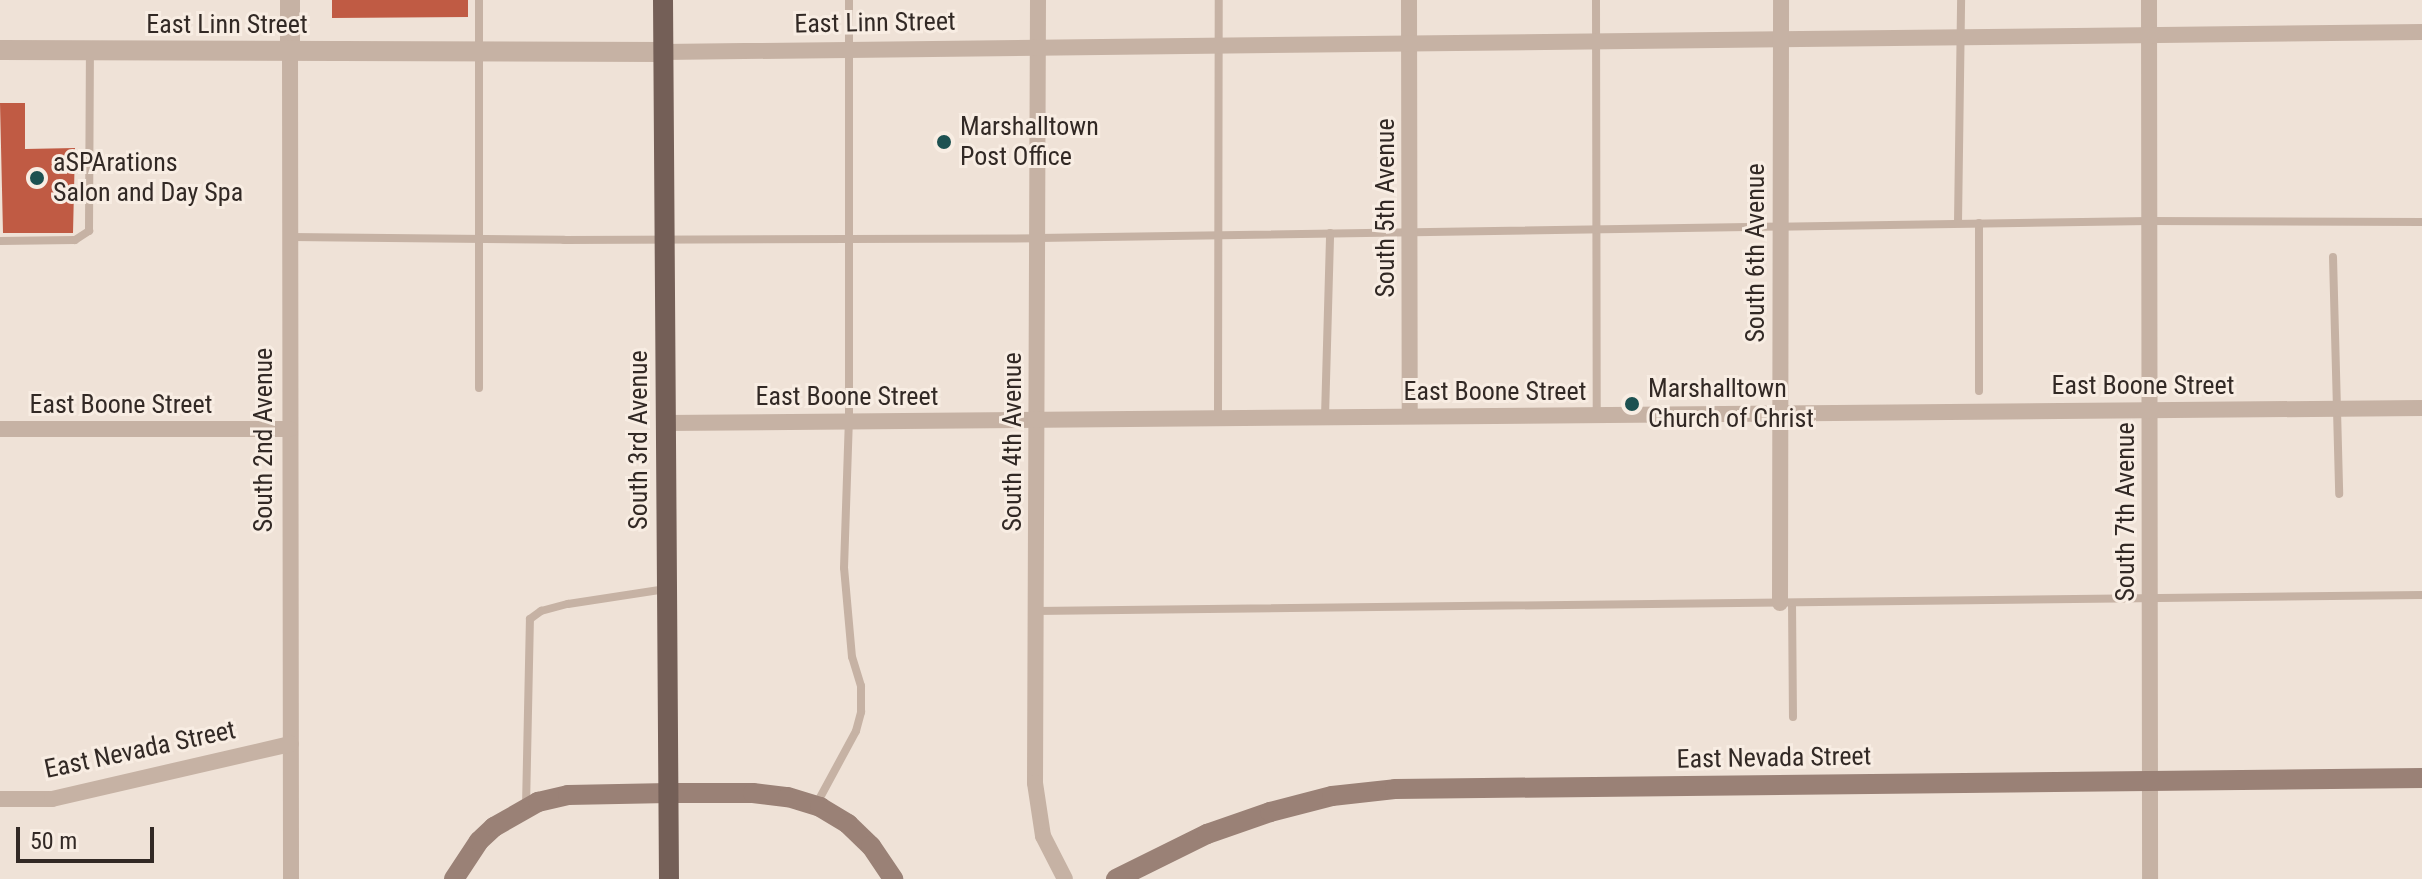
<!DOCTYPE html>
<html>
<head>
<meta charset="utf-8">
<style>
  body { margin:0 }
  #map { position:relative; width:2422px; height:879px; overflow:hidden; background:#efe2d7; font-family:"Roboto Condensed",sans-serif }
  div>[style] { position:absolute }
  .building>* { inset:0; background:#c05b44 }
  .service>* { height:8px; margin:-4px; padding:0 4px; transform-origin:4px; border-radius:4px; background:#c6b2a4 }
  .minor>* { height:16px; margin:-8px; padding:0 8px; transform-origin:8px; border-radius:8px; background:#c6b2a4 }
  .tertiary>* { height:20px; margin:-10px; padding:0 10px; transform-origin:10px; border-radius:10px; background:#c6b2a4 }
  .secondary>* { height:20px; margin:-10px; padding:0 10px; transform-origin:10px; border-radius:10px; background:#9a8176 }
  .primary>* { height:20px; margin:-10px; padding:0 10px; transform-origin:10px; border-radius:10px; background:#745f57 }
  .dots>* { width:22px; height:22px; translate:-50% -50%; box-sizing:border-box; border:4px solid #f8ede3; border-radius:50% }
  span { translate:-50% -50%; white-space:nowrap; text-align:center; line-height:1.15; -webkit-text-stroke:6px #f8ede3; paint-order:stroke }
  .street-label { font-size:26px; color:#322925 }
  .poi-label { font-size:26px; color:#322925 }
  .left { translate:0 -50%; text-align:left }
  .scale { position:absolute; left:16px; top:827px; width:138px; height:36px; box-sizing:border-box; border:4px solid #322925; border-top:0; padding-left:10px; font-size:24px; line-height:28px; white-space:nowrap; color:#322925; -webkit-text-stroke:6px #f8ede3; paint-order:stroke }
</style>
</head>
<body>
<div id="map">
  <div class="building">
    <i style="clip-path:polygon(332px 0,468px 0,468px 17px,332px 18px)"></i>
    <i style="clip-path:polygon(0 103px,25px 103px,25px 149px,75px 148px,73px 233px,3px 233px)"></i>
  </div>
  <div class="service">
    <i style="left:479px;top:0;width:388px;rotate:90deg"></i>
    <i style="left:1596px;top:0;width:415px;rotate:89.9deg"></i>
    <i style="left:1958px;top:223px;width:223px;rotate:-89.2deg"></i>
    <i style="left:1979px;top:223px;width:168px;rotate:90deg"></i>
    <i style="left:291px;top:237px;width:273px;rotate:0.6deg"></i>
    <i style="left:564px;top:240px;width:474px;rotate:-0.2deg"></i>
    <i style="left:1038px;top:238px;width:1111px;rotate:-0.88deg"></i>
    <i style="left:2149px;top:221px;width:273px;rotate:0.2deg"></i>
    <i style="left:0;top:241px;width:75px;rotate:-0.8deg"></i>
    <i style="left:75px;top:240px;width:17px;rotate:-33deg"></i>
    <i style="left:89px;top:231px;width:180px;rotate:-89.7deg"></i>
    <i style="left:2333px;top:257px;width:237px;rotate:88.5deg"></i>
    <i style="left:1325px;top:417px;width:184px;rotate:-88.4deg"></i>
    <i style="left:1218px;top:418px;width:418px;rotate:-89.9deg"></i>
    <i style="left:1792px;top:603px;width:114px;rotate:89.5deg"></i>
    <i style="left:1036px;top:611px;width:1386px;rotate:-0.66deg"></i>
    <i style="left:816px;top:805px;width:84px;rotate:-61.6deg"></i>
    <i style="left:856px;top:731px;width:20px;rotate:-75deg"></i>
    <i style="left:861px;top:712px;width:26px;rotate:-90deg"></i>
    <i style="left:861px;top:686px;width:30px;rotate:-107deg"></i>
    <i style="left:852px;top:657px;width:89px;rotate:-95.1deg"></i>
    <i style="left:844px;top:568px;width:147px;rotate:-88.1deg"></i>
    <i style="left:849px;top:421px;width:421px;rotate:-90deg"></i>
    <i style="left:526px;top:807px;width:188px;rotate:-88.8deg"></i>
    <i style="left:530px;top:619px;width:14px;rotate:-36deg"></i>
    <i style="left:541px;top:611px;width:28px;rotate:-15deg"></i>
    <i style="left:568px;top:604px;width:99px;rotate:-8.7deg"></i>
  </div>
  <div class="minor">
    <i style="left:1038px;top:0;width:783px;rotate:90.22deg"></i>
    <i style="left:1035px;top:783px;width:54px;rotate:81.4deg"></i>
    <i style="left:1043px;top:836px;width:48px;rotate:62.9deg"></i>
    <i style="left:1409px;top:0;width:416px;rotate:89.9deg"></i>
    <i style="left:2149px;top:0;width:879px;rotate:89.93deg"></i>
    <i style="left:290px;top:51px;width:828px;rotate:89.93deg"></i>
    <i style="left:663px;top:52px;width:1759px;rotate:-0.65deg"></i>
    <i style="left:665px;top:423px;width:1757px;rotate:-0.49deg"></i>
    <i style="left:0;top:429px;width:290px"></i>
    <i style="left:1780px;top:603px;width:603px;rotate:-89.9deg"></i>
    <i style="left:0;top:799px;width:52px"></i>
    <i style="left:52px;top:799px;width:245px;rotate:-13deg"></i>
  </div>
  <div class="tertiary">
    <i style="left:290px;top:0;width:51px;rotate:90deg"></i>
    <i style="left:0;top:50px;width:663px;rotate:0.17deg"></i>
  </div>
  <div class="secondary">
    <i style="left:454px;top:879px;width:45px;rotate:-56.7deg"></i>
    <i style="left:479px;top:841px;width:21px;rotate:-43deg"></i>
    <i style="left:494px;top:827px;width:51px;rotate:-29.6deg"></i>
    <i style="left:538px;top:802px;width:31px;rotate:-13deg"></i>
    <i style="left:568px;top:795px;width:101px;rotate:-1.1deg"></i>
    <i style="left:669px;top:793px;width:84px"></i>
    <i style="left:753px;top:793px;width:35px;rotate:7deg"></i>
    <i style="left:788px;top:797px;width:34px;rotate:17deg"></i>
    <i style="left:820px;top:807px;width:33px;rotate:31deg"></i>
    <i style="left:848px;top:824px;width:32px;rotate:44deg"></i>
    <i style="left:871px;top:846px;width:40px;rotate:56deg"></i>
    <i style="left:1116px;top:879px;width:102px;rotate:-26.3deg"></i>
    <i style="left:1207px;top:834px;width:67px;rotate:-19.2deg"></i>
    <i style="left:1270px;top:812px;width:64px;rotate:-14.5deg"></i>
    <i style="left:1332px;top:796px;width:63px;rotate:-6.3deg"></i>
    <i style="left:1395px;top:789px;width:1027px;rotate:-0.61deg"></i>
  </div>
  <div class="primary">
    <i style="left:663px;top:0;width:879px;rotate:89.61deg"></i>
  </div>
  <div class="dots">
    <i style="left:944px;top:142px;background:#1d5151"></i>
    <i style="left:37px;top:178px;background:#1d5151"></i>
    <i style="left:1632px;top:404px;background:#1d5151"></i>
  </div>
  <div class="street-label">
    <span style="left:875px;top:23px;rotate:-1deg">East Linn Street</span>
    <span style="left:227px;top:25px">East Linn Street</span>
    <span style="left:1386px;top:208px;rotate:-90deg">South 5th Avenue</span>
    <span style="left:1756px;top:253px;rotate:-90deg">South 6th Avenue</span>
    <span style="left:2143px;top:386px">East Boone Street</span>
    <span style="left:1495px;top:392px">East Boone Street</span>
    <span style="left:847px;top:397px">East Boone Street</span>
    <span style="left:121px;top:405px">East Boone Street</span>
    <span style="left:264px;top:440px;rotate:-90deg">South 2nd Avenue</span>
    <span style="left:639px;top:440px;rotate:-90deg">South 3rd Avenue</span>
    <span style="left:1013px;top:442px;rotate:-90deg">South 4th Avenue</span>
    <span style="left:2126px;top:512px;rotate:-90deg">South 7th Avenue</span>
    <span style="left:140px;top:750px;rotate:-12deg">East Nevada Street</span>
    <span style="left:1774px;top:758px;rotate:-1deg">East Nevada Street</span>
  </div>
  <div class="poi-label">
    <span class="left" style="left:960px;top:142px">Marshalltown<br>Post Office</span>
    <span class="left" style="left:53px;top:178px">aSPArations<br>Salon and Day Spa</span>
    <span class="left" style="left:1648px;top:404px">Marshalltown<br>Church of Christ</span>
  </div>
  <div class="scale">50 m</div>
</div>
</body>
</html>
